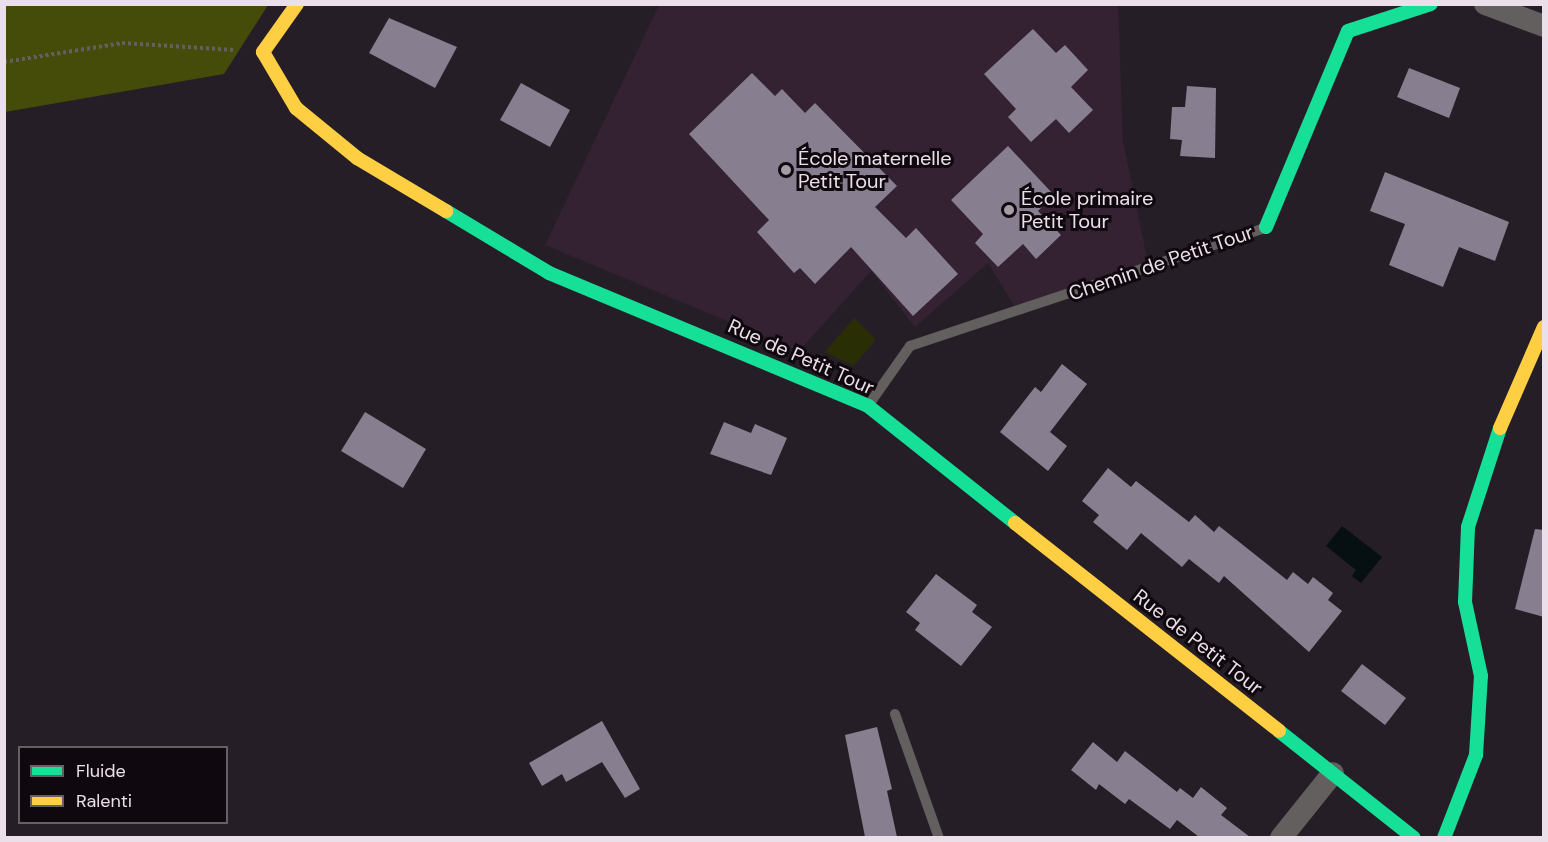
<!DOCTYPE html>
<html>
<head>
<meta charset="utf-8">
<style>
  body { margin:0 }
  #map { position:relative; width:1548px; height:842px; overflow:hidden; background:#261e26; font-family:"DM Sans",sans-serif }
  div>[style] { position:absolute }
  .built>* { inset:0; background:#342132 }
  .green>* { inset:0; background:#2a2e05 }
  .forest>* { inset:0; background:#454c09 }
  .water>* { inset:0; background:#060f11 }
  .building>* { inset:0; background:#877f8f }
  .path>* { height:4px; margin-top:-2px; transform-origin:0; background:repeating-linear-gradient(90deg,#645f62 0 3px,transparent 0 6px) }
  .lane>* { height:10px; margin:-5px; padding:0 5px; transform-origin:5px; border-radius:5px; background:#635f5f }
  .street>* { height:22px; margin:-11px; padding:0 11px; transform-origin:11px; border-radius:11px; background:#635f5f }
  .fast>* { height:14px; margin:-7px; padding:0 7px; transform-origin:7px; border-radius:7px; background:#16e098 }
  .slow>* { height:14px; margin:-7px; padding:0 7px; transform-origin:7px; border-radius:7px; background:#ffcf43 }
  .dots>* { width:16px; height:16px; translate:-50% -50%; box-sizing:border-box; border:3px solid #0f080e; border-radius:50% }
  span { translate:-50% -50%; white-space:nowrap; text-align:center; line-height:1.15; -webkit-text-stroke:6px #0f080e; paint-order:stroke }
  .poi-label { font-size:20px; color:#ebe0e9 }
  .left { translate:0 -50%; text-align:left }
  .street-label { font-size:20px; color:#ebe0e9 }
  .frame { position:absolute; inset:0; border:6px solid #ebe0e9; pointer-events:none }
  .legend { position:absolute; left:18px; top:746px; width:210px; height:78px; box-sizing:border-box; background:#0f080e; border:2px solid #675e66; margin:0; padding:8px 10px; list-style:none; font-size:18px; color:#ebe0e9 }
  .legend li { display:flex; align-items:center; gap:12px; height:30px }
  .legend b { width:30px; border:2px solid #675e66 }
</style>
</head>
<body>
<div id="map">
  <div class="built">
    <i style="clip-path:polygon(659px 5px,1118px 5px,1123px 141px,1149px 268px,1018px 312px,988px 263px,915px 327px,871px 271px,799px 351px,545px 245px)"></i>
  </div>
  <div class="green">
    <i style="clip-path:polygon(854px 318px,876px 340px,853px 366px,825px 352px)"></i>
  </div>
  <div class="forest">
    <i style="clip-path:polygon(5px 4px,268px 4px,268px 5px,224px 74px,5px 112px)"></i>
  </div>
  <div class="water">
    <i style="clip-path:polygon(1342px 526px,1382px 557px,1361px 583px,1352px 576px,1356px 570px,1326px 546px)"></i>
  </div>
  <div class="building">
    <i style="clip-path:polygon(389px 18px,457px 47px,435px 88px,369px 53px)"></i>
    <i style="clip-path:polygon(1033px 29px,1056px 53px,1065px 45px,1088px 70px,1071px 87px,1093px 110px,1069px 133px,1056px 119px,1031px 142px,1008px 117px,1016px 109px,984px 74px)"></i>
    <i style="clip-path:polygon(1409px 68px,1460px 88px,1449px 118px,1397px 97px)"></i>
    <i style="clip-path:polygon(752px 73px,775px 96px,782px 89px,805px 113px,815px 103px,897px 186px,875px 207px,906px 238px,916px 228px,958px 274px,913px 316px,851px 247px,815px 284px,800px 268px,794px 273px,757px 232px,769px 220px,689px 134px)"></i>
    <i style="clip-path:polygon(521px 83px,570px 110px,550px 147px,500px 120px)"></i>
    <i style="clip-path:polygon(1187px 86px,1216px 88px,1215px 158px,1180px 156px,1182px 140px,1170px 139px,1172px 107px,1185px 107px)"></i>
    <i style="clip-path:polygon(1008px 146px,1054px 195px,1038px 211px,1061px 235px,1036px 259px,1023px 244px,998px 267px,975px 243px,983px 234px,951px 200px)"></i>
    <i style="clip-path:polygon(1385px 172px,1509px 222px,1495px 261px,1459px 247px,1443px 287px,1389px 265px,1405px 224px,1370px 211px)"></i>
    <i style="clip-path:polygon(1062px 364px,1087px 384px,1050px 432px,1067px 446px,1048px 471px,1000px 432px,1035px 387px,1041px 392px)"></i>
    <i style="clip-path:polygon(365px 412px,426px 449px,403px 488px,341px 451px)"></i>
    <i style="clip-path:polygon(724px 422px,751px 433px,755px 424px,787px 438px,771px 475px,710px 454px)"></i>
    <i style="clip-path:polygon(1108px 468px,1131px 487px,1136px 481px,1189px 522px,1195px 515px,1214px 532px,1219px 526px,1287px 580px,1293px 572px,1308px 584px,1313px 577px,1333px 593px,1328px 600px,1342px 611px,1309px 652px,1224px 576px,1219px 583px,1189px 559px,1182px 567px,1141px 533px,1127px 550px,1093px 522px,1099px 515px,1082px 501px)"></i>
    <i style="clip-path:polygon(1535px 529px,1544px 530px,1544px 617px,1515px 609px)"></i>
    <i style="clip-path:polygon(936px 574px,977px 605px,972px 612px,992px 627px,961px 666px,915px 630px,920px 623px,906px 612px)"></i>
    <i style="clip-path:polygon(1362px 664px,1406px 698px,1385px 725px,1341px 691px)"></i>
    <i style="clip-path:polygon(602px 721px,640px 789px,625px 798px,602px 762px,566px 782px,562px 774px,542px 786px,529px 763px)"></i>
    <i style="clip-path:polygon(877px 727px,892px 789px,887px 791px,897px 837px,865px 837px,845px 735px)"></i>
    <i style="clip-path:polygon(1093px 742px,1117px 762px,1125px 751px,1177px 792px,1180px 788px,1193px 798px,1201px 787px,1227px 808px,1221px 815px,1250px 837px,1199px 837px,1177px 820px,1170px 829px,1129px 799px,1125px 804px,1099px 784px,1096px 790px,1071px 770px)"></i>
  </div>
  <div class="path">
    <i style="left:4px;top:62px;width:120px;rotate:-9.1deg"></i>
    <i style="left:122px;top:43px;width:113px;rotate:3.5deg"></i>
  </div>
  <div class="lane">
    <i style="left:870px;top:403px;width:70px;rotate:-54.9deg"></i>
    <i style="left:910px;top:346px;width:374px;rotate:-18.4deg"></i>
    <i style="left:895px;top:714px;width:132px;rotate:70.5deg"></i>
  </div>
  <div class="street">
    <i style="left:1485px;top:4px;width:63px;rotate:20.4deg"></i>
    <i style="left:1281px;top:838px;width:83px;rotate:-51.3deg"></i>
  </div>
  <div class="fast">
    <i style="left:446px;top:211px;width:120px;rotate:31deg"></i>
    <i style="left:549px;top:273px;width:346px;rotate:22.6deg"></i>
    <i style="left:868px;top:406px;width:188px;rotate:38.5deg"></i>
    <i style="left:1266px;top:227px;width:212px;rotate:-67.3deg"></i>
    <i style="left:1348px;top:31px;width:87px;rotate:-18deg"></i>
    <i style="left:1279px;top:731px;width:172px;rotate:38.4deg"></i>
    <i style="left:1444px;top:838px;width:89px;rotate:-68.9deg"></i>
    <i style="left:1476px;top:755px;width:79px;rotate:-86.4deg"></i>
    <i style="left:1481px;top:676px;width:76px;rotate:-102.2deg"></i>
    <i style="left:1465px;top:602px;width:75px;rotate:-87.7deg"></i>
    <i style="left:1468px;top:527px;width:104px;rotate:-72.1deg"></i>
  </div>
  <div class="slow">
    <i style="left:297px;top:4px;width:59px;rotate:125.3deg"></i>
    <i style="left:263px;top:52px;width:65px;rotate:59.5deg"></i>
    <i style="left:296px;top:108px;width:79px;rotate:39.3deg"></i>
    <i style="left:357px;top:158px;width:104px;rotate:30.8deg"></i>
    <i style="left:1500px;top:428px;width:110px;rotate:-66.5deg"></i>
    <i style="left:1015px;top:523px;width:336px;rotate:38.2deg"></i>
  </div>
  <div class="dots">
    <i style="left:786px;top:170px;background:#a69ca5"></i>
    <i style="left:1009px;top:210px;background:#a69ca5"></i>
  </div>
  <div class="poi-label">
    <span class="left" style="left:798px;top:170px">École maternelle<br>Petit Tour</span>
    <span class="left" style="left:1021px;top:210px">École primaire<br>Petit Tour</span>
  </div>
  <div class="street-label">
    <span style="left:1161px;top:263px;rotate:-19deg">Chemin de Petit Tour</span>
    <span style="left:801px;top:357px;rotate:24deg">Rue de Petit Tour</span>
    <span style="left:1198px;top:642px;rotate:38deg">Rue de Petit Tour</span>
  </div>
  <div class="frame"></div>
  <ul class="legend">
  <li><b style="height:8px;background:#16e098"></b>Fluide</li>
  <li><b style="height:8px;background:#ffcf43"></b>Ralenti</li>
  </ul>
</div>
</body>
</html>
